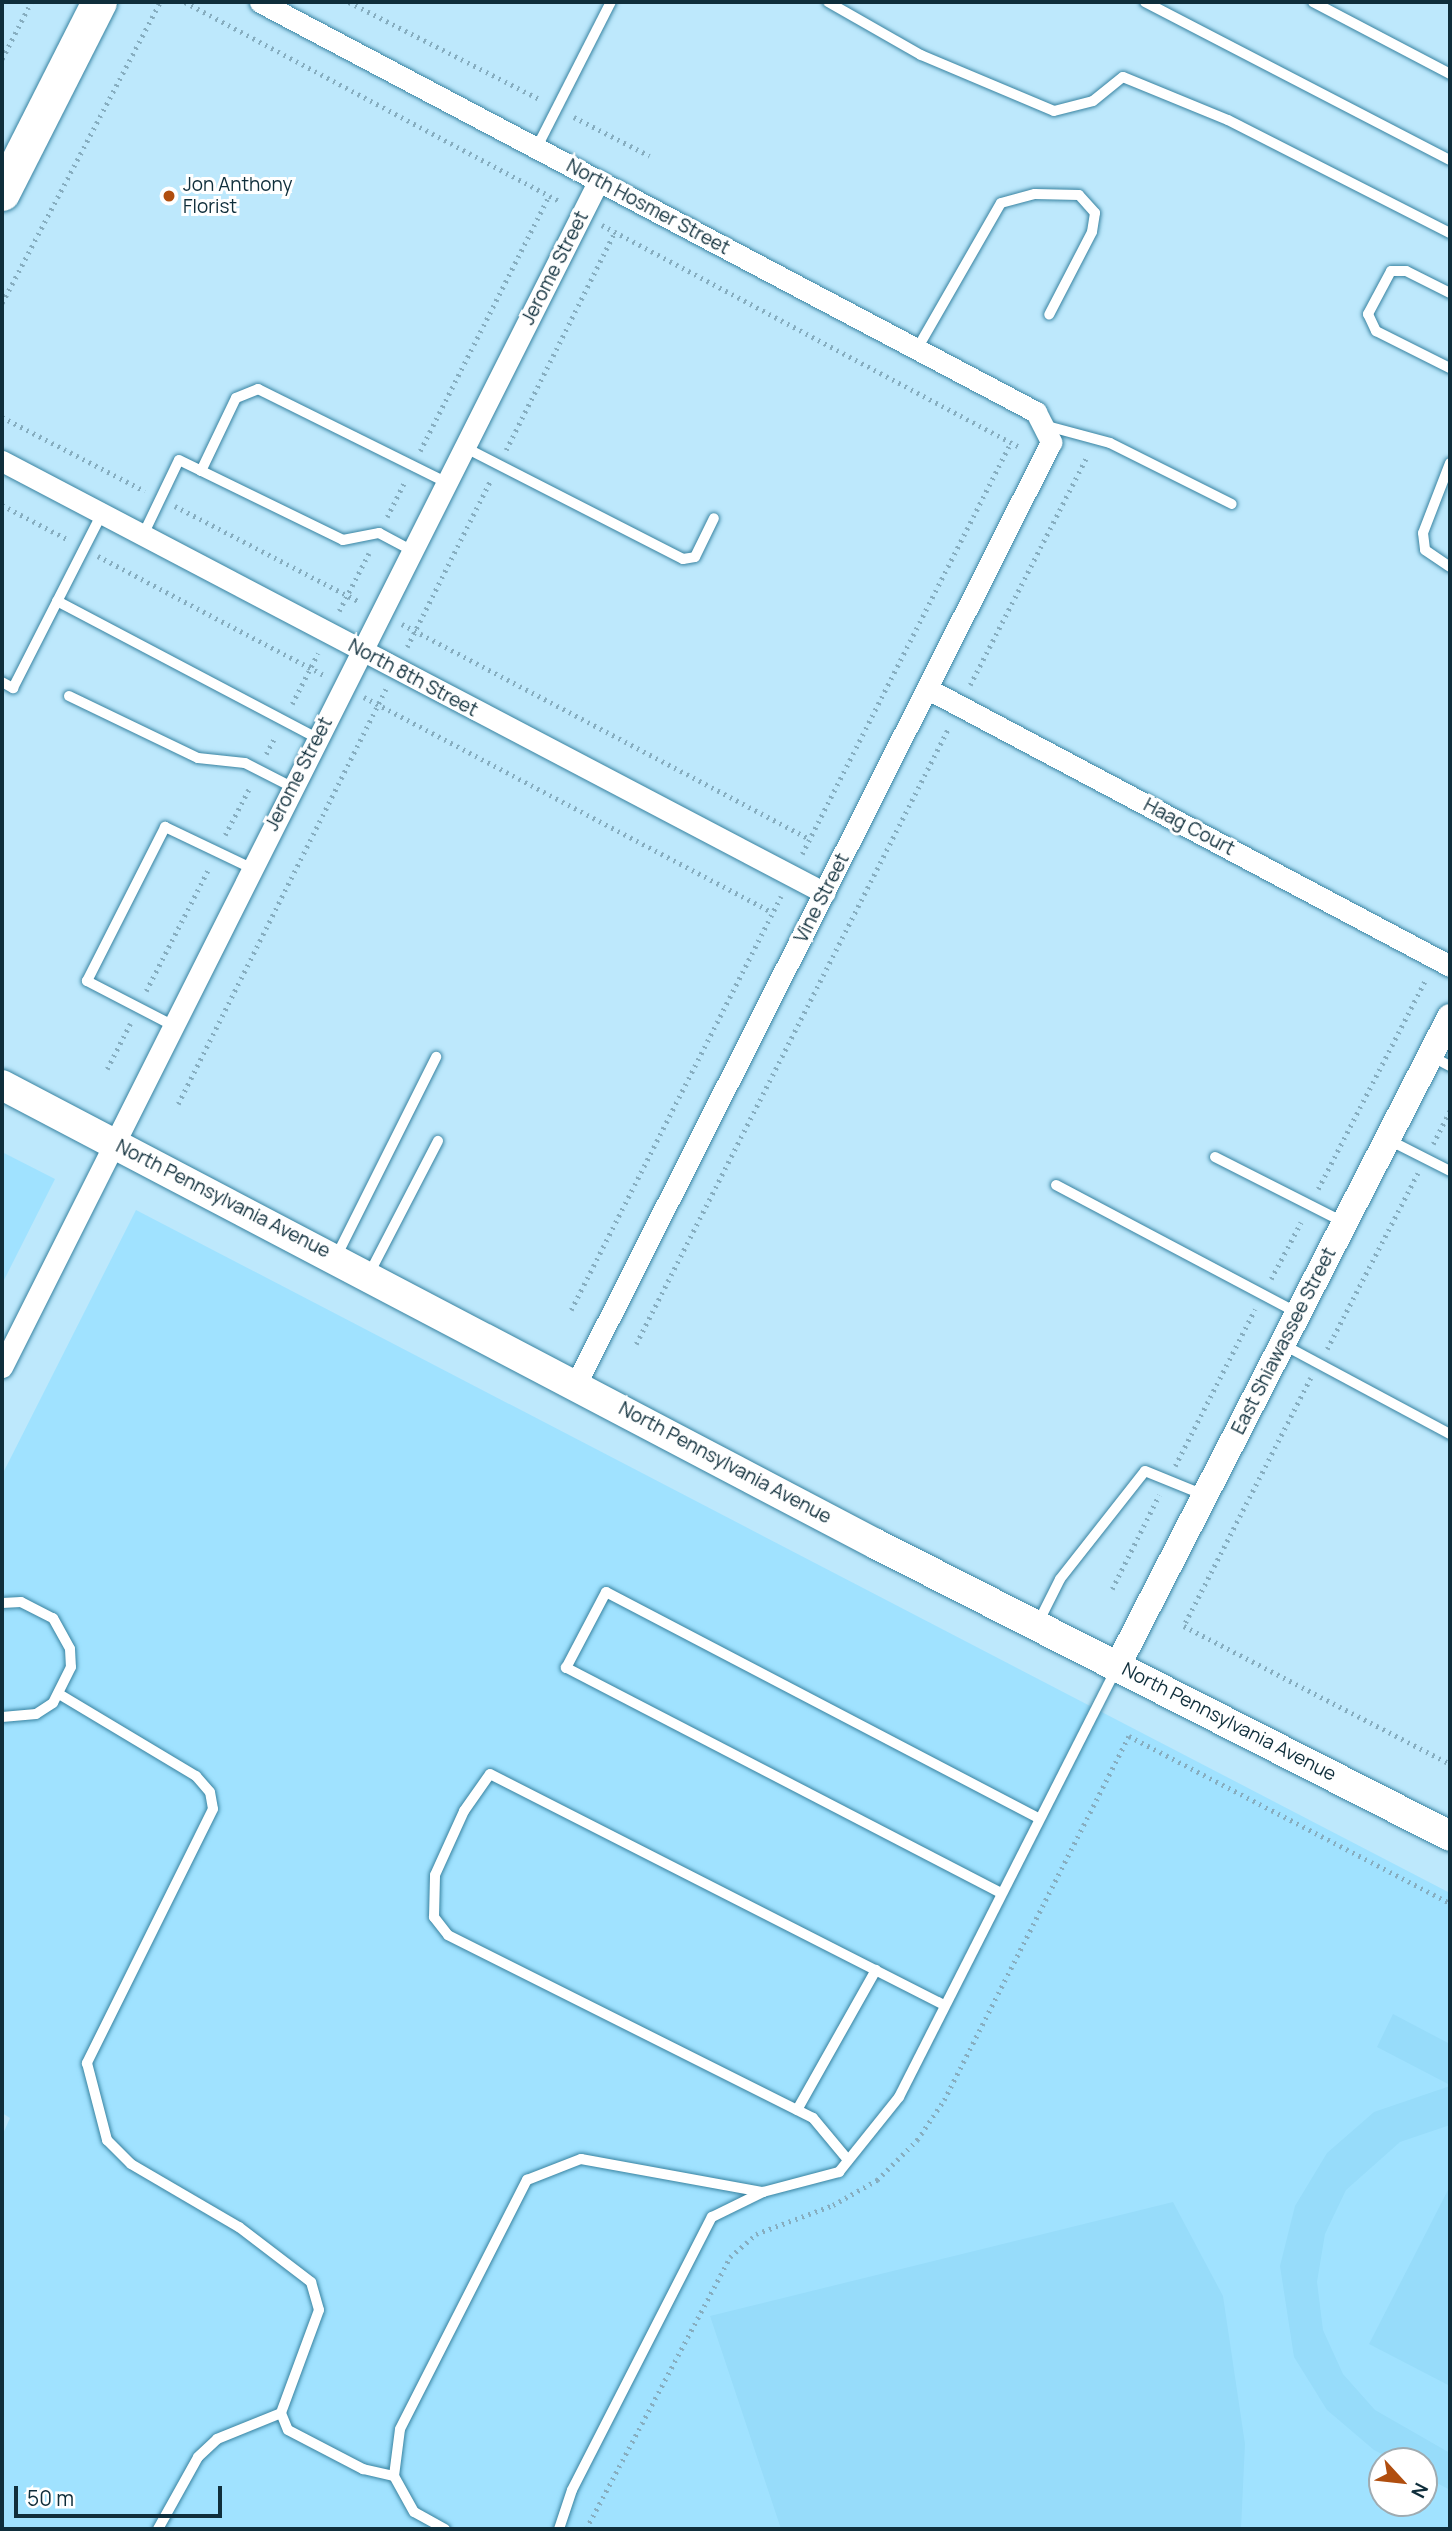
<!DOCTYPE html>
<html>
<head>
<meta charset="utf-8">
<style>
  body { margin:0 }
  #map { position:relative; width:1452px; height:2531px; overflow:hidden; background:#bde8fc; font-family:Manrope,sans-serif }
  div>[style] { position:absolute }
  .built>* { inset:0; background:#a0e2ff }
  .green>* { inset:0; background:#97dcfa }
  .path>* { height:4.5px; margin-top:-2.25px; transform-origin:0; background:repeating-linear-gradient(90deg,#86adbf 0 2px,transparent 0 7px) }
  .roads { filter:drop-shadow(0 0 2px #3883a1) drop-shadow(0 0 2px #3883a1) }
  .service>* { height:10px; margin:-5px; padding:0 5px; transform-origin:5px; border-radius:5px; background:#fff }
  .minor>* { height:21px; margin:-10.5px; padding:0 10.5px; transform-origin:10.5px; border-radius:10.5px; background:#fff }
  .tertiary>* { height:26px; margin:-13px; padding:0 13px; transform-origin:13px; border-radius:13px; background:#fff }
  .secondary>* { height:30px; margin:-15px; padding:0 15px; transform-origin:15px; border-radius:15px; background:#fff }
  .primary>* { height:35px; margin:-17.5px; padding:0 17.5px; transform-origin:17.5px; border-radius:17.5px; background:#fff }
  .dots>* { width:19px; height:19px; translate:-50% -50%; box-sizing:border-box; border:4px solid #fff; border-radius:50% }
  span { translate:-50% -50%; white-space:nowrap; text-align:center; line-height:1.15; -webkit-text-stroke:6px #fff; paint-order:stroke }
  .poi-label { font-size:19px; color:#0f2e3b }
  .left { translate:0 -50%; text-align:left }
  .street-label { font-size:19px; color:#0f2e3b }
  .frame { position:absolute; inset:0; border:4px solid #0f2e3b; pointer-events:none }
  .north { position:absolute; left:1368px; top:2447px; width:70px; height:70px; box-sizing:border-box; background:#fff; border:2px solid #9fabb1; border-radius:50%; rotate:117deg; font-size:19px; font-weight:700; line-height:28px; text-align:center; color:#0f2e3b }
  .north::after { content:''; display:block; margin:auto; width:24px; height:32px; background:#b04e0f; clip-path:polygon(50% 0,100% 100%,50% 72%,0 100%) }
  .scale { position:absolute; left:14px; top:2486px; width:208px; height:32px; box-sizing:border-box; border:4px solid #0f2e3b; border-top:0; padding-left:9px; font-size:21px; line-height:24px; white-space:nowrap; color:#0f2e3b; -webkit-text-stroke:5px #fff; paint-order:stroke }
</style>
</head>
<body>
<div id="map">
  <div class="built">
    <i style="clip-path:polygon(2px 1152px,55px 1179px,2px 1284px)"></i>
    <i style="clip-path:polygon(evenodd,136px 1210px,1450px 1893px,1450px 2529px,2px 2529px,2px 2136px,10px 2118px,2px 2113px,2px 1475px,136px 1210px,1382px 2461px,1424px 2461px,1424px 2503px,1382px 2503px,1382px 2461px)"></i>
  </div>
  <div class="green">
    <i style="clip-path:polygon(1393px 2014px,1450px 2044px,1450px 2085px,1377px 2047px)"></i>
    <i style="clip-path:polygon(1450px 2086px,1450px 2125px,1400px 2142px,1346px 2190px,1325px 2234px,1317px 2282px,1323px 2330px,1343px 2374px,1375px 2410px,1450px 2453px,1450px 2490px,1424px 2476px,1424px 2461px,1395px 2461px,1374px 2450px,1327px 2410px,1294px 2357px,1280px 2266px,1295px 2206px,1327px 2153px,1374px 2112px)"></i>
    <i style="clip-path:polygon(1450px 2186px,1450px 2386px,1369px 2344px)"></i>
    <i style="clip-path:polygon(1173px 2202px,1223px 2296px,1245px 2444px,1241px 2529px,781px 2529px,710px 2316px)"></i>
  </div>
  <div class="path">
    <i style="left:185px;top:2px;width:426px;rotate:28deg"></i>
    <i style="left:349px;top:2px;width:216px;rotate:27deg"></i>
    <i style="left:2px;top:59px;width:64px;rotate:-63deg"></i>
    <i style="left:574px;top:117px;width:85px;rotate:27.2deg"></i>
    <i style="left:602px;top:225px;width:475px;rotate:28deg"></i>
    <i style="left:2px;top:303px;width:340px;rotate:-62.3deg"></i>
    <i style="left:2px;top:417px;width:161px;rotate:27.4deg"></i>
    <i style="left:506px;top:450px;width:245px;rotate:-63.5deg"></i>
    <i style="left:420px;top:451px;width:286px;rotate:-63.2deg"></i>
    <i style="left:2px;top:505px;width:76px;rotate:27.6deg"></i>
    <i style="left:175px;top:506px;width:208px;rotate:27.4deg"></i>
    <i style="left:387px;top:517px;width:40px;rotate:-63.4deg"></i>
    <i style="left:98px;top:556px;width:258px;rotate:27.8deg"></i>
    <i style="left:339px;top:611px;width:65px;rotate:-62.7deg"></i>
    <i style="left:402px;top:624px;width:461px;rotate:27.8deg"></i>
    <i style="left:407px;top:647px;width:188px;rotate:-63.4deg"></i>
    <i style="left:970px;top:685px;width:257px;rotate:-62.9deg"></i>
    <i style="left:364px;top:697px;width:461px;rotate:27.8deg"></i>
    <i style="left:292px;top:704px;width:57px;rotate:-63deg"></i>
    <i style="left:266px;top:754px;width:19px;rotate:-62deg"></i>
    <i style="left:225px;top:835px;width:54px;rotate:-62.5deg"></i>
    <i style="left:802px;top:854px;width:462px;rotate:-63.1deg"></i>
    <i style="left:146px;top:991px;width:138px;rotate:-62.9deg"></i>
    <i style="left:107px;top:1069px;width:51px;rotate:-62.9deg"></i>
    <i style="left:178px;top:1104px;width:464px;rotate:-63.4deg"></i>
    <i style="left:1433px;top:1144px;width:38px;rotate:-63deg"></i>
    <i style="left:1318px;top:1189px;width:236px;rotate:-62.8deg"></i>
    <i style="left:1271px;top:1279px;width:64px;rotate:-62.2deg"></i>
    <i style="left:571px;top:1310px;width:464px;rotate:-63.1deg"></i>
    <i style="left:636px;top:1344px;width:692px;rotate:-63.1deg"></i>
    <i style="left:1327px;top:1349px;width:198px;rotate:-62.7deg"></i>
    <i style="left:1311px;top:1378px;width:279px;rotate:117.1deg"></i>
    <i style="left:1184px;top:1626px;width:300px;rotate:27.4deg"></i>
    <i style="left:1175px;top:1466px;width:176px;rotate:-63deg"></i>
    <i style="left:1112px;top:1589px;width:105px;rotate:-63.4deg"></i>
    <i style="left:586px;top:2529px;width:308px;rotate:-62.1deg"></i>
    <i style="left:730px;top:2257px;width:35px;rotate:-41deg"></i>
    <i style="left:756px;top:2234px;width:82px;rotate:-20.6deg"></i>
    <i style="left:833px;top:2205px;width:51px;rotate:-29.6deg"></i>
    <i style="left:877px;top:2180px;width:57px;rotate:-45deg"></i>
    <i style="left:917px;top:2140px;width:48px;rotate:-56deg"></i>
    <i style="left:944px;top:2100px;width:408px;rotate:-63.1deg"></i>
    <i style="left:1129px;top:1736px;width:362px;rotate:27.5deg"></i>
  </div>
  <div class="roads">
    <div class="service">
      <i style="left:828px;top:2px;width:107px;rotate:29.7deg"></i>
      <i style="left:921px;top:55px;width:144px;rotate:22.8deg"></i>
      <i style="left:1054px;top:111px;width:40px;rotate:-14.4deg"></i>
      <i style="left:1093px;top:101px;width:38px;rotate:-39deg"></i>
      <i style="left:1123px;top:77px;width:113px;rotate:22.3deg"></i>
      <i style="left:1228px;top:120px;width:249px;rotate:27deg"></i>
      <i style="left:1145px;top:2px;width:343px;rotate:27.4deg"></i>
      <i style="left:1313px;top:2px;width:155px;rotate:27.7deg"></i>
      <i style="left:537px;top:147px;width:163px;rotate:-63deg"></i>
      <i style="left:1450px;top:293px;width:49px;rotate:-153.4deg"></i>
      <i style="left:1406px;top:271px;width:15px;rotate:180deg"></i>
      <i style="left:1391px;top:271px;width:49px;rotate:118.1deg"></i>
      <i style="left:1368px;top:314px;width:19px;rotate:65deg"></i>
      <i style="left:1376px;top:331px;width:83px;rotate:26.6deg"></i>
      <i style="left:917px;top:349px;width:168px;rotate:-60.1deg"></i>
      <i style="left:1001px;top:203px;width:35px;rotate:-15deg"></i>
      <i style="left:1035px;top:194px;width:44px;rotate:1.3deg"></i>
      <i style="left:1079px;top:195px;width:24px;rotate:48deg"></i>
      <i style="left:1095px;top:213px;width:19px;rotate:99deg"></i>
      <i style="left:1092px;top:232px;width:93px;rotate:117.4deg"></i>
      <i style="left:1047px;top:426px;width:65px;rotate:15.1deg"></i>
      <i style="left:1110px;top:443px;width:136px;rotate:26.6deg"></i>
      <i style="left:464px;top:447px;width:246px;rotate:27.1deg"></i>
      <i style="left:683px;top:559px;width:12px;rotate:-9deg"></i>
      <i style="left:695px;top:557px;width:43px;rotate:-64deg"></i>
      <i style="left:1450px;top:463px;width:75px;rotate:111.1deg"></i>
      <i style="left:1423px;top:533px;width:17px;rotate:83deg"></i>
      <i style="left:1425px;top:550px;width:30px;rotate:34deg"></i>
      <i style="left:201px;top:471px;width:81px;rotate:-64.4deg"></i>
      <i style="left:236px;top:398px;width:24px;rotate:-22deg"></i>
      <i style="left:258px;top:389px;width:211px;rotate:26.4deg"></i>
      <i style="left:143px;top:535px;width:83px;rotate:-64.4deg"></i>
      <i style="left:179px;top:460px;width:182px;rotate:26deg"></i>
      <i style="left:343px;top:540px;width:37px;rotate:-11deg"></i>
      <i style="left:379px;top:533px;width:38px;rotate:28deg"></i>
      <i style="left:57px;top:601px;width:294px;rotate:27.8deg"></i>
      <i style="left:2px;top:682px;width:13px;rotate:29deg"></i>
      <i style="left:13px;top:688px;width:196px;rotate:-63deg"></i>
      <i style="left:69px;top:696px;width:143px;rotate:25.7deg"></i>
      <i style="left:198px;top:758px;width:47px;rotate:6.1deg"></i>
      <i style="left:245px;top:763px;width:53px;rotate:27.1deg"></i>
      <i style="left:172px;top:1025px;width:96px;rotate:-152.6deg"></i>
      <i style="left:87px;top:981px;width:173px;rotate:-63.1deg"></i>
      <i style="left:165px;top:827px;width:95px;rotate:25.5deg"></i>
      <i style="left:1431px;top:1056px;width:21px;rotate:28deg"></i>
      <i style="left:1387px;top:1139px;width:71px;rotate:26.9deg"></i>
      <i style="left:1215px;top:1157px;width:146px;rotate:26.9deg"></i>
      <i style="left:1056px;top:1185px;width:274px;rotate:27.9deg"></i>
      <i style="left:336px;top:1257px;width:224px;rotate:-63.4deg"></i>
      <i style="left:369px;top:1274px;width:150px;rotate:-62.6deg"></i>
      <i style="left:1282px;top:1344px;width:191px;rotate:28.2deg"></i>
      <i style="left:2px;top:1603px;width:19px;rotate:-3deg"></i>
      <i style="left:21px;top:1602px;width:36px;rotate:27deg"></i>
      <i style="left:53px;top:1618px;width:35px;rotate:61deg"></i>
      <i style="left:70px;top:1649px;width:18px;rotate:87deg"></i>
      <i style="left:71px;top:1667px;width:40px;rotate:116.6deg"></i>
      <i style="left:53px;top:1703px;width:20px;rotate:147deg"></i>
      <i style="left:36px;top:1714px;width:34px;rotate:175deg"></i>
      <i style="left:1038px;top:1623px;width:49px;rotate:-63.4deg"></i>
      <i style="left:1060px;top:1579px;width:137px;rotate:-51.8deg"></i>
      <i style="left:1145px;top:1471px;width:64px;rotate:22.1deg"></i>
      <i style="left:59px;top:1694px;width:160px;rotate:30.9deg"></i>
      <i style="left:196px;top:1776px;width:21px;rotate:49deg"></i>
      <i style="left:210px;top:1792px;width:17px;rotate:80deg"></i>
      <i style="left:213px;top:1809px;width:284px;rotate:116.4deg"></i>
      <i style="left:87px;top:2063px;width:80px;rotate:75.4deg"></i>
      <i style="left:107px;top:2140px;width:34px;rotate:45deg"></i>
      <i style="left:131px;top:2164px;width:125px;rotate:30.3deg"></i>
      <i style="left:239px;top:2227px;width:91px;rotate:37.4deg"></i>
      <i style="left:311px;top:2282px;width:29px;rotate:74deg"></i>
      <i style="left:319px;top:2310px;width:110px;rotate:110.3deg"></i>
      <i style="left:281px;top:2413px;width:18px;rotate:68deg"></i>
      <i style="left:288px;top:2430px;width:85px;rotate:27.5deg"></i>
      <i style="left:363px;top:2469px;width:32px;rotate:13deg"></i>
      <i style="left:999px;top:1892px;width:488px;rotate:-152.6deg"></i>
      <i style="left:566px;top:1668px;width:86px;rotate:-62.2deg"></i>
      <i style="left:606px;top:1592px;width:488px;rotate:27.6deg"></i>
      <i style="left:797px;top:2110px;width:161px;rotate:-60.6deg"></i>
      <i style="left:848px;top:2160px;width:55px;rotate:-129.8deg"></i>
      <i style="left:813px;top:2118px;width:408px;rotate:-153.4deg"></i>
      <i style="left:448px;top:1935px;width:23px;rotate:-128deg"></i>
      <i style="left:434px;top:1917px;width:42px;rotate:-88.6deg"></i>
      <i style="left:435px;top:1875px;width:70px;rotate:-65.6deg"></i>
      <i style="left:464px;top:1811px;width:45px;rotate:-54.9deg"></i>
      <i style="left:490px;top:1774px;width:509px;rotate:26.97deg"></i>
      <i style="left:158px;top:2529px;width:82px;rotate:-60.9deg"></i>
      <i style="left:198px;top:2457px;width:26px;rotate:-43deg"></i>
      <i style="left:217px;top:2439px;width:69px;rotate:-22.1deg"></i>
      <i style="left:445px;top:2529px;width:35px;rotate:-151deg"></i>
      <i style="left:414px;top:2512px;width:41px;rotate:-119.1deg"></i>
      <i style="left:394px;top:2476px;width:47px;rotate:-82.7deg"></i>
      <i style="left:400px;top:2429px;width:280px;rotate:-63deg"></i>
      <i style="left:527px;top:2180px;width:58px;rotate:-21.3deg"></i>
      <i style="left:581px;top:2159px;width:185px;rotate:10.3deg"></i>
      <i style="left:763px;top:2192px;width:79px;rotate:-14.7deg"></i>
      <i style="left:839px;top:2172px;width:96px;rotate:-51.3deg"></i>
      <i style="left:899px;top:2097px;width:482px;rotate:-63.1deg"></i>
      <i style="left:559px;top:2529px;width:41px;rotate:-71.6deg"></i>
      <i style="left:572px;top:2490px;width:307px;rotate:-62.9deg"></i>
      <i style="left:712px;top:2217px;width:57px;rotate:-26.1deg"></i>
    </div>
    <div class="minor">
      <i style="left:260px;top:2px;width:878px;rotate:27.85deg"></i>
      <i style="left:1036px;top:412px;width:34px;rotate:63deg"></i>
      <i style="left:1051px;top:442px;width:1055px;rotate:116.76deg"></i>
      <i style="left:2px;top:461px;width:929px;rotate:27.7deg"></i>
      <i style="left:928px;top:689px;width:591px;rotate:27.95deg"></i>
      <i style="left:2px;top:1367px;width:1326px;rotate:-63.3deg"></i>
    </div>
    <div class="tertiary">
      <i style="left:1118px;top:1665px;width:728px;rotate:-62.87deg"></i>
    </div>
    <div class="secondary">
      <i style="left:2px;top:1085px;width:987px;rotate:27.71deg"></i>
      <i style="left:876px;top:1544px;width:644px;rotate:26.96deg"></i>
    </div>
    <div class="primary">
      <i style="left:2px;top:193px;width:214px;rotate:-63.1deg"></i>
    </div>
  </div>
  <div class="dots">
    <i style="left:169px;top:196px;background:#b04e0f"></i>
  </div>
  <div class="poi-label">
    <span class="left" style="left:183px;top:196px">Jon Anthony<br>Florist</span>
  </div>
  <div class="street-label">
    <span style="left:648px;top:207px;rotate:28deg">North Hosmer Street</span>
    <span style="left:555px;top:268px;rotate:-63deg">Jerome Street</span>
    <span style="left:413px;top:678px;rotate:28deg">North 8th Street</span>
    <span style="left:299px;top:774px;rotate:-63deg">Jerome Street</span>
    <span style="left:1189px;top:827px;rotate:28deg">Haag Court</span>
    <span style="left:822px;top:898px;rotate:-63deg">Vine Street</span>
    <span style="left:223px;top:1199px;rotate:27deg">North Pennsylvania Avenue</span>
    <span style="left:1284px;top:1341px;rotate:-63deg">East Shiawassee Street</span>
    <span style="left:725px;top:1463px;rotate:28deg">North Pennsylvania Avenue</span>
    <span style="left:1229px;top:1722px;rotate:27deg">North Pennsylvania Avenue</span>
  </div>
  <div class="frame"></div>
  <div class="north">N</div>
  <div class="scale">50 m</div>
</div>
</body>
</html>
